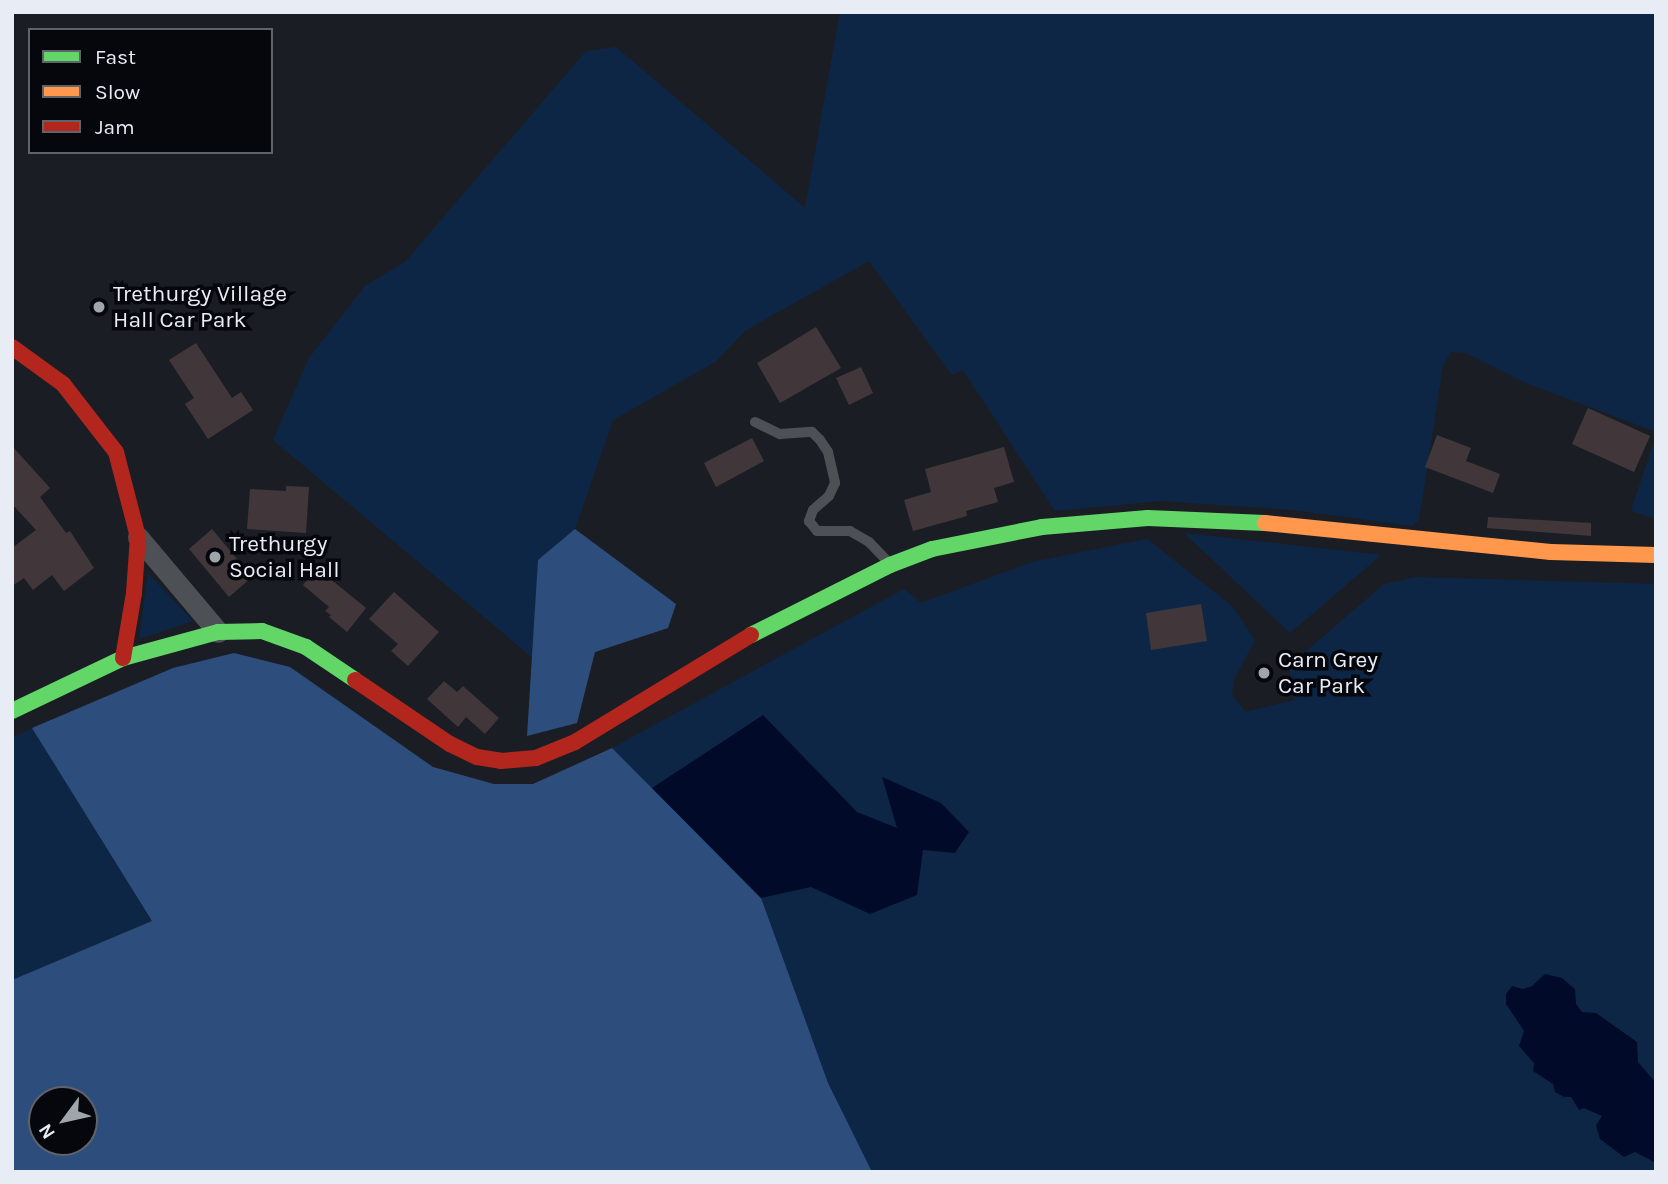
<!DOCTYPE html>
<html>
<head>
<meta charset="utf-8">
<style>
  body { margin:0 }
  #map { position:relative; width:1668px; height:1184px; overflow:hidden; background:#1a1e24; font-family:Karla,sans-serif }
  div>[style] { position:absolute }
  .green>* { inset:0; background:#0e2646 }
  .forest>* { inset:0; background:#2d4e7c }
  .water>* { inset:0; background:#020a2a }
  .building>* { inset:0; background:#41373b }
  .lane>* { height:10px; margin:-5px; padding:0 5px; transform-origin:5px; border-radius:5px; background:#4d5055 }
  .street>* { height:21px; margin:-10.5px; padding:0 10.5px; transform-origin:10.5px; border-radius:10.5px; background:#4d5055 }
  .fast>* { height:16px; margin:-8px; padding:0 8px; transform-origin:8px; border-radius:8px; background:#63d668 }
  .slow>* { height:16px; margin:-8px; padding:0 8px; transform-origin:8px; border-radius:8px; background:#ff974d }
  .jam>* { height:16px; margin:-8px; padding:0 8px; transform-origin:8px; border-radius:8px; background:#b3261e }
  .dots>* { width:19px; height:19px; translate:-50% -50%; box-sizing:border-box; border:4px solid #05070c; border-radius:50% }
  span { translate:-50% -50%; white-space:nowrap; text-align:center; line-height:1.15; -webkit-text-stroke:7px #05070c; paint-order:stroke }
  .poi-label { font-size:23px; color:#e8edf5 }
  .left { translate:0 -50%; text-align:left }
  .frame { position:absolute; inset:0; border:14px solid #e8edf5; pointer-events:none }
  .legend { position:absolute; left:28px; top:28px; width:245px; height:126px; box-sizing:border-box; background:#05070c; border:2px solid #606369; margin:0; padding:9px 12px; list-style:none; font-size:21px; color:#e8edf5 }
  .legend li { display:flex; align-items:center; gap:14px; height:35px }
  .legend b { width:35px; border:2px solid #606369 }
  .north { position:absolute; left:28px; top:1086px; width:70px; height:70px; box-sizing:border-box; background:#05070c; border:2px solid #606369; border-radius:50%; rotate:237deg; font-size:19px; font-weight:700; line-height:28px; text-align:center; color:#e8edf5 }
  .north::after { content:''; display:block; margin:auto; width:24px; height:32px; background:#a0a5ac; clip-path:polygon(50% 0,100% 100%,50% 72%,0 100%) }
</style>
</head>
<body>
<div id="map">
  <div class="green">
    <i style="clip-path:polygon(840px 12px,1656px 12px,1656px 432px,1526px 383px,1466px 353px,1451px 352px,1443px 365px,1419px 520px,1412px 526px,1293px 510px,1161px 501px,1055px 511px,963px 370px,952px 375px,869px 261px,746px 330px,715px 362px,613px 420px,575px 529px,538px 560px,534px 659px,273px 440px,309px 358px,365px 286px,405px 262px,586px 51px,616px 47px,805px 208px)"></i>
    <i style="clip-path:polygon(1656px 436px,1656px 519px,1631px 511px)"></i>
    <i style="clip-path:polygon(1184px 533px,1381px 555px,1290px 633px)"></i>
    <i style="clip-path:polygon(1147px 539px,1232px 606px,1255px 640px,1234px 680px,1232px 694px,1245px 712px,1295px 700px,1289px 666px,1384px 584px,1416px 577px,1656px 584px,1656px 1172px,293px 1172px,620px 757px,612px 748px,904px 589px,921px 603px,1032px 562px)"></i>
    <i style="clip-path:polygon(148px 573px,193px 621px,139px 639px)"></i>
    <i style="clip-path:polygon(32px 728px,152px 921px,12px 980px,12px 738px)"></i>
  </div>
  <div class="forest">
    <i style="clip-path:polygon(575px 529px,676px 604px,668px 628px,595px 652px,577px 723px,527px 736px,538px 560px)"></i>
    <i style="clip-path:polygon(evenodd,234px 653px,290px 667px,433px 767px,494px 784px,533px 784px,612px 748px,761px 898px,828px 1083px,872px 1172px,12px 1172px,12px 980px,152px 921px,32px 728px,173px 668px,234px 653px,42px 1100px,84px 1100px,84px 1142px,42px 1142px,42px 1100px)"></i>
  </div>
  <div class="water">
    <i style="clip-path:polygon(763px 715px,857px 812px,897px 828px,882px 777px,941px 803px,969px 832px,955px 853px,923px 850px,917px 895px,870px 914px,811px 887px,761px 898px,652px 788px)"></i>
    <i style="clip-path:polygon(1545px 974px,1562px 978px,1575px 989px,1576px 1004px,1582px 1012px,1596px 1013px,1637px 1042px,1638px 1062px,1656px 1083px,1656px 1163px,1635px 1152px,1624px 1157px,1600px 1139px,1596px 1125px,1602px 1116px,1584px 1108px,1579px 1110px,1571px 1097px,1564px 1097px,1555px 1092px,1553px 1084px,1533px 1071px,1534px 1063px,1519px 1046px,1524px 1031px,1506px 1004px,1506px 994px,1512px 986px,1523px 989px,1532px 986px)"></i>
  </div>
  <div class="building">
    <i style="clip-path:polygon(816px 327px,841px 368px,780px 403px,757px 363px)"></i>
    <i style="clip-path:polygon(196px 343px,232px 398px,241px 392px,253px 410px,208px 439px,185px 404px,194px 398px,169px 360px)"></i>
    <i style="clip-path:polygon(861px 367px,873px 393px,849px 405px,836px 378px)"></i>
    <i style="clip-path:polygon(1588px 408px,1650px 436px,1634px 472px,1572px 444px)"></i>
    <i style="clip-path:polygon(1437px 435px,1471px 448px,1466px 461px,1500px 474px,1493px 493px,1425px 467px)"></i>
    <i style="clip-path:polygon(752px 438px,764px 461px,716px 487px,704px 463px)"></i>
    <i style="clip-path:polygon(12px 446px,50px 488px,40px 497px,66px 533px,70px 531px,94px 568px,64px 591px,52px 575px,33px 590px,24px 578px,12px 586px,12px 548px,36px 530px,12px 504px)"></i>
    <i style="clip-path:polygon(1004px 447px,1014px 482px,994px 488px,998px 502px,966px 511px,967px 516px,913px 531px,904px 500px,931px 492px,925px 469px)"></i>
    <i style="clip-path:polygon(286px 486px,309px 487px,306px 533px,247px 529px,250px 489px,286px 491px)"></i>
    <i style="clip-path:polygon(1488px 517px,1591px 523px,1591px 536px,1487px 528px)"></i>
    <i style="clip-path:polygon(212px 529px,252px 577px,229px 597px,189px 549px)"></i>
    <i style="clip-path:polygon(317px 568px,366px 608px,347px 632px,329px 617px,331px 615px,325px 611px,329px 607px,303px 585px)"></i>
    <i style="clip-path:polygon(394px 592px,439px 632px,408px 666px,391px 651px,398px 644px,369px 619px)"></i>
    <i style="clip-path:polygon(1201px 604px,1207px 641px,1151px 650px,1146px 613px)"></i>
    <i style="clip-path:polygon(444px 681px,457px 692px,463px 686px,499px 718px,485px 734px,466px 717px,458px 727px,427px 699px)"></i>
  </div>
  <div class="lane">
    <i style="left:755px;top:422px;width:28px;rotate:26deg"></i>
    <i style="left:780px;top:434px;width:32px;rotate:-4deg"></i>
    <i style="left:812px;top:432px;width:11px;rotate:45deg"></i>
    <i style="left:820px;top:440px;width:14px;rotate:56deg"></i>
    <i style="left:828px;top:452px;width:32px;rotate:77deg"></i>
    <i style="left:835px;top:483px;width:14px;rotate:115deg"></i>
    <i style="left:829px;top:496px;width:21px;rotate:139deg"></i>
    <i style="left:813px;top:510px;width:12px;rotate:110deg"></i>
    <i style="left:809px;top:521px;width:13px;rotate:51deg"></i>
    <i style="left:817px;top:531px;width:33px"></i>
    <i style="left:850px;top:531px;width:22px;rotate:30deg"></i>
    <i style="left:869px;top:542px;width:29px;rotate:46deg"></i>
  </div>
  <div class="street">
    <i style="left:138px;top:537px;width:124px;rotate:49.9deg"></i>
  </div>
  <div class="fast">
    <i style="left:751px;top:635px;width:156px;rotate:-26.7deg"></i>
    <i style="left:890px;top:565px;width:45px;rotate:-20.9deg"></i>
    <i style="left:932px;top:549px;width:112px;rotate:-11.3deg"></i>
    <i style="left:1042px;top:527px;width:106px;rotate:-4.9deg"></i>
    <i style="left:1148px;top:518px;width:117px;rotate:2.4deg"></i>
    <i style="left:12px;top:711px;width:123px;rotate:-25.5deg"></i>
    <i style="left:123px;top:658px;width:98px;rotate:-15.3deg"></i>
    <i style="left:218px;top:632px;width:44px;rotate:-1.3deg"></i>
    <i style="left:262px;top:631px;width:47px;rotate:20deg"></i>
    <i style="left:306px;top:647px;width:59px;rotate:34deg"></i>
  </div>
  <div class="slow">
    <i style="left:1265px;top:523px;width:287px;rotate:5.8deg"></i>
    <i style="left:1551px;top:552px;width:105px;rotate:1.6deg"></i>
  </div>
  <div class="jam">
    <i style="left:12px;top:347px;width:63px;rotate:36deg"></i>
    <i style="left:63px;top:384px;width:86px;rotate:52.1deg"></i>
    <i style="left:116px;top:452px;width:88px;rotate:75.5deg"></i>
    <i style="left:138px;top:537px;width:56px;rotate:94.1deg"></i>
    <i style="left:134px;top:593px;width:66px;rotate:99.6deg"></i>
    <i style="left:355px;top:680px;width:115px;rotate:34deg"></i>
    <i style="left:450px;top:744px;width:30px;rotate:26deg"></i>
    <i style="left:477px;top:757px;width:24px;rotate:9deg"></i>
    <i style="left:501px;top:761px;width:35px;rotate:-5deg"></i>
    <i style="left:536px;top:758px;width:42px;rotate:-22.3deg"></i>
    <i style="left:575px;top:742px;width:206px;rotate:-31.3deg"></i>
  </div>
  <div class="dots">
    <i style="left:99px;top:307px;background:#a0a5ac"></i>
    <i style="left:215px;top:557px;background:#a0a5ac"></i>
    <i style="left:1264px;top:673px;background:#a0a5ac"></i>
  </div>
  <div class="poi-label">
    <span class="left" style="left:113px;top:307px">Trethurgy Village<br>Hall Car Park</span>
    <span class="left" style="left:229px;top:557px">Trethurgy<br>Social Hall</span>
    <span class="left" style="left:1278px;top:673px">Carn Grey<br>Car Park</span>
  </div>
  <div class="frame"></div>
  <ul class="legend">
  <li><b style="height:9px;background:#63d668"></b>Fast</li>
  <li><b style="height:9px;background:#ff974d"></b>Slow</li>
  <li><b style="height:9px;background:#b3261e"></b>Jam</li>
  </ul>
  <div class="north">N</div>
</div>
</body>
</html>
